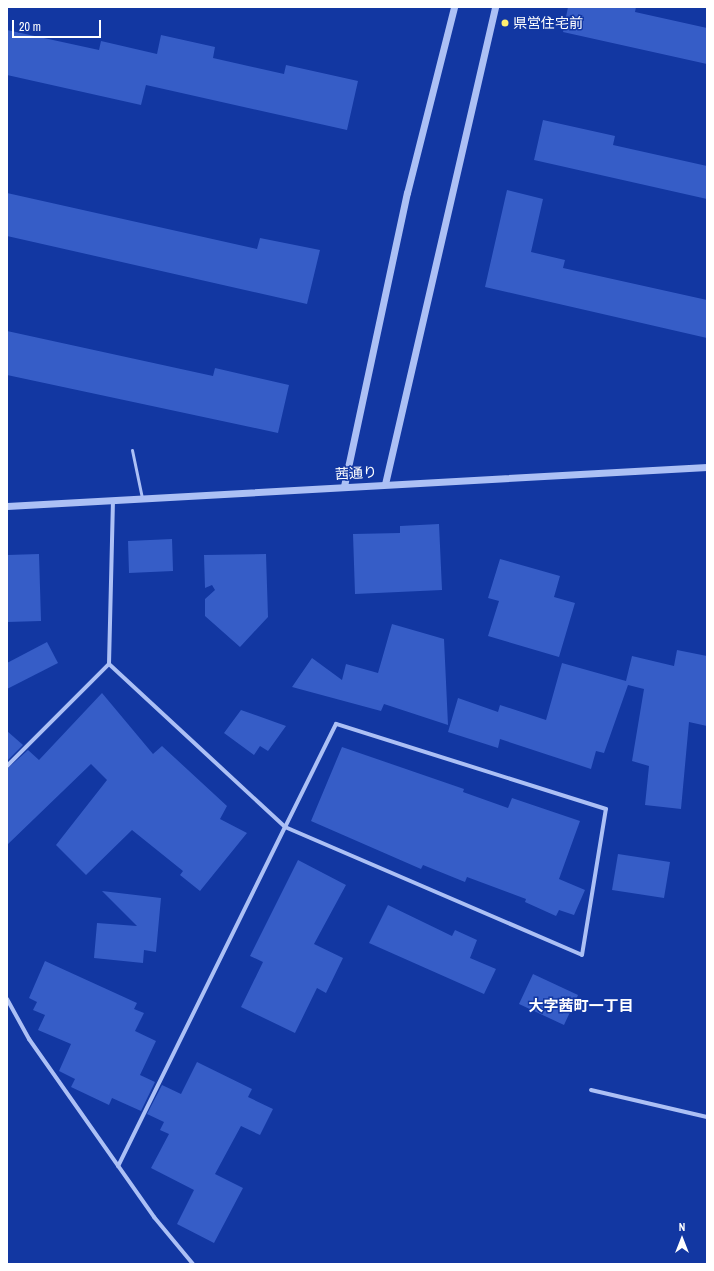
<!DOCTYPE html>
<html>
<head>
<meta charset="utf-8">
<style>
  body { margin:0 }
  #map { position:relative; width:714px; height:1271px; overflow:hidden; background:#1237a2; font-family:"Archivo Narrow","Noto Sans JP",sans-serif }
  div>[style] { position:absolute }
  .building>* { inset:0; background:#365dc7 }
  .service>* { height:3px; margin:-1.5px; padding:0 1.5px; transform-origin:1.5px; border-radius:1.5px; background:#acc0f5 }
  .minor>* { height:4px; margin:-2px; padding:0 2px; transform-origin:2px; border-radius:2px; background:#acc0f5 }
  .tertiary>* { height:7px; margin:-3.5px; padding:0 3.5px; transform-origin:3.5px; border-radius:3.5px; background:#acc0f5 }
  .dots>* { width:11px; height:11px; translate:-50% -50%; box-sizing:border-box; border:2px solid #1237a2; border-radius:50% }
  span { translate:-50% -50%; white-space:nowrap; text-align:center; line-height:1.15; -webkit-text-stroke:3px #1237a2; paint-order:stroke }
  .poi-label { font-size:14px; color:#fff }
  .left { translate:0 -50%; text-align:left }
  .street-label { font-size:14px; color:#fff }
  .neighbourhood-label { font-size:15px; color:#fff; font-weight:700 }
  .frame { position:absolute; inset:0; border:8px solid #fff; pointer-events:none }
  .north { position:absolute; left:662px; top:1219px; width:40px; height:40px; -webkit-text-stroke:3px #1237a2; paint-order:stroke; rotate:0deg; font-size:11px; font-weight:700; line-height:16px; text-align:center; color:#fff }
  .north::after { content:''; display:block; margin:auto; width:14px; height:18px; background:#fff; clip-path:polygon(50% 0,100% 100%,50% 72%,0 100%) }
  .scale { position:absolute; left:12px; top:20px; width:89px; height:18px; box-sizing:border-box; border:2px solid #fff; border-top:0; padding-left:5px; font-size:12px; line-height:14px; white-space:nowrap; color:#fff; -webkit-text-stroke:3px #1237a2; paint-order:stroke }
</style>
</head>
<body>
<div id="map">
  <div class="building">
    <i style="clip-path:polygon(568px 7px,636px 7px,635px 12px,707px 28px,707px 64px,563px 32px)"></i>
    <i style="clip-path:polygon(7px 30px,99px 50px,101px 41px,157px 54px,161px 35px,215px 47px,213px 58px,284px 74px,286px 65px,358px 81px,347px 130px,146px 85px,141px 105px,7px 75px)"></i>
    <i style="clip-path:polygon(543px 120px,615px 136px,613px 145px,707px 166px,707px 199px,534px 160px)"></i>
    <i style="clip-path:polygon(507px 190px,543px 199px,531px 252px,565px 260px,563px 268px,707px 300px,707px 338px,485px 287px)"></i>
    <i style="clip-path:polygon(7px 193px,257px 249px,260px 238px,320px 250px,307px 304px,7px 236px)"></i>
    <i style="clip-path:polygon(7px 331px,213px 376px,215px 368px,289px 385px,278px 433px,7px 375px)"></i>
    <i style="clip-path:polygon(439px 524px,442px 590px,355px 594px,353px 534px,400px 533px,400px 526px)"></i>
    <i style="clip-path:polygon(172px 539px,173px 571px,129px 573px,128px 541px)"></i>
    <i style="clip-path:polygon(39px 554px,41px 621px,7px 622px,7px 555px)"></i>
    <i style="clip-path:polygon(266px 554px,268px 617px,240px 647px,205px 616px,205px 599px,215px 590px,212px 585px,205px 588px,204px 555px)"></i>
    <i style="clip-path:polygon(500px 559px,560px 576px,554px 597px,575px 603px,559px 657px,488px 636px,499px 601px,488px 598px)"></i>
    <i style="clip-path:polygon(392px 624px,444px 639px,448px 725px,384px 704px,381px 711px,292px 687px,312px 658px,342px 680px,346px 664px,378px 673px)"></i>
    <i style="clip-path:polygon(47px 642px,58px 663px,7px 689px,7px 663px)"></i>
    <i style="clip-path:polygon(677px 650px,707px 656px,707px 726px,689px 722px,681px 809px,645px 805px,649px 766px,632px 761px,644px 689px,628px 685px,604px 753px,596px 751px,591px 769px,500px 739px,498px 748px,448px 732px,458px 698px,498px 712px,500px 705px,546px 720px,562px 663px,626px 681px,632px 656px,674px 666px)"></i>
    <i style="clip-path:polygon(102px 693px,153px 754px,162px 746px,227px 806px,220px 819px,247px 833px,200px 891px,180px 875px,183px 871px,132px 830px,86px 875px,56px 845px,107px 780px,91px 764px,7px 845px,7px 769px,28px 750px,39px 760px)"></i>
    <i style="clip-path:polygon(241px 710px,286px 726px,268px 751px,260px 746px,254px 755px,224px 733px)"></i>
    <i style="clip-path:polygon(7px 731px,23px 745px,7px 761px)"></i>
    <i style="clip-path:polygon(342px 747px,464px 789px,463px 792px,508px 808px,512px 798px,580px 821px,559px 879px,585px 890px,574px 915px,559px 910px,556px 916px,525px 902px,526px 899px,467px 877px,465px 882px,423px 865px,421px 869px,311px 821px)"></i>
    <i style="clip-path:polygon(618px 854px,670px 862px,664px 898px,612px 890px)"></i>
    <i style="clip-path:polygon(298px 860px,346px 885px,314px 944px,343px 958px,326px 993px,317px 988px,295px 1033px,241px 1007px,263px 962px,250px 956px)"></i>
    <i style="clip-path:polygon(102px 891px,161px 898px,156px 952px,144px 950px,143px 963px,94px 958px,97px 923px,137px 926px)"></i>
    <i style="clip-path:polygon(388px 905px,452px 936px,455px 930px,477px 940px,470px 958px,496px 969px,484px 994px,369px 943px)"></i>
    <i style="clip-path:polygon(45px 961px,137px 1003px,134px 1009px,144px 1013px,135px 1031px,156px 1041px,140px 1075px,155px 1082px,141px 1111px,112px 1098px,109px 1105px,71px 1087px,75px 1079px,59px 1071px,71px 1044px,38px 1030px,45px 1015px,33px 1010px,37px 1002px,29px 998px)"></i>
    <i style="clip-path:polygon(533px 974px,578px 995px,564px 1025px,519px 1004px)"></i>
    <i style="clip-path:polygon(197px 1062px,252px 1089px,248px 1097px,273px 1109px,260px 1135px,241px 1126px,215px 1174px,243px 1188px,214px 1243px,177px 1224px,194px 1190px,151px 1168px,169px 1134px,160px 1130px,164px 1122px,147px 1114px,162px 1085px,181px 1094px)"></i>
  </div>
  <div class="service">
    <i style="left:132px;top:450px;width:49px;rotate:78.2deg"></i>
  </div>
  <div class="minor">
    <i style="left:113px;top:500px;width:164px;rotate:91.4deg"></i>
    <i style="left:109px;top:664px;width:240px;rotate:42.8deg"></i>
    <i style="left:285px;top:827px;width:323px;rotate:23.3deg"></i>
    <i style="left:582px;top:955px;width:148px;rotate:-80.7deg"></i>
    <i style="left:606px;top:809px;width:283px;rotate:-162.5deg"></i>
    <i style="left:336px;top:724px;width:115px;rotate:116.3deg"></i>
    <i style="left:285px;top:827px;width:378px;rotate:116.2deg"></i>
    <i style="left:7px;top:766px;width:144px;rotate:-45deg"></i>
    <i style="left:7px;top:999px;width:46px;rotate:61.2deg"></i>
    <i style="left:29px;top:1039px;width:218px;rotate:54.9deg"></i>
    <i style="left:154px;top:1217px;width:61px;rotate:50.3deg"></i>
    <i style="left:591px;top:1090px;width:119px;rotate:13.1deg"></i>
  </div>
  <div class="tertiary">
    <i style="left:385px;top:484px;width:490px;rotate:-77deg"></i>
    <i style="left:344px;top:486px;width:300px;rotate:-77.9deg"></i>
    <i style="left:407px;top:193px;width:192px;rotate:-75.8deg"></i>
    <i style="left:7px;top:506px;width:701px;rotate:-3.19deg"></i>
  </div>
  <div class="dots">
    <i style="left:505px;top:23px;background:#ffef70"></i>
  </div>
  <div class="poi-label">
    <span class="left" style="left:513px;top:23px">県営住宅前</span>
  </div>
  <div class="street-label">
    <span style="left:356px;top:473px;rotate:-3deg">茜通り</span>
  </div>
  <div class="neighbourhood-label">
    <span style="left:581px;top:1006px">大字茜町一丁目</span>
  </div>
  <div class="frame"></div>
  <div class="north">N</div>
  <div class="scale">20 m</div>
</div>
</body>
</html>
